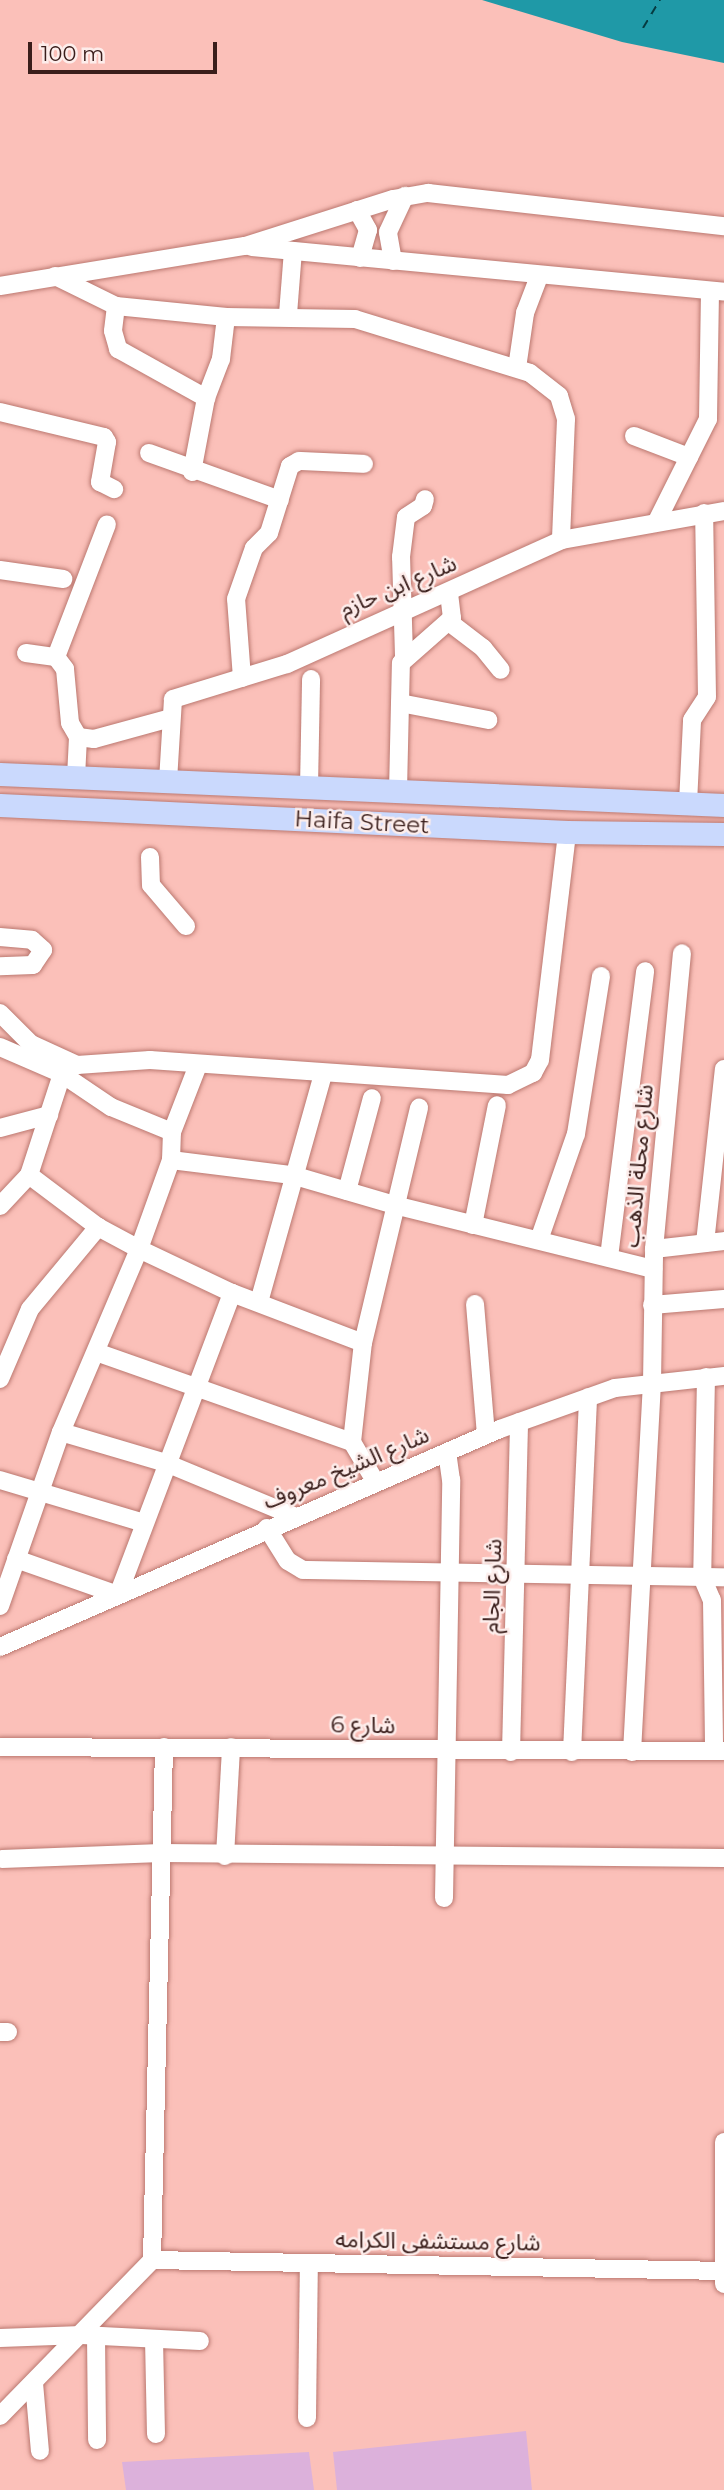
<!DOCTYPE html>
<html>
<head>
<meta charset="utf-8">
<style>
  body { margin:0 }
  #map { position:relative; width:724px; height:2490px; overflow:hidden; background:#fbc0b9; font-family:Montserrat,"Noto Sans Arabic",sans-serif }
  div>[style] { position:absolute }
  .green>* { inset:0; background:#dcb1db }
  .water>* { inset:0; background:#1f99a7 }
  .ferry>* { height:2px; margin-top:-1px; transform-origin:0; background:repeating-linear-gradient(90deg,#053b41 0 9px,transparent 0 16px) }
  .roads { filter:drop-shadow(0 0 2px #bb7870) drop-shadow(0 0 2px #bb7870) }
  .minor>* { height:18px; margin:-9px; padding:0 9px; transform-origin:9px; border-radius:9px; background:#fff }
  .major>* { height:23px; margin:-11.5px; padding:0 11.5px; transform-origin:11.5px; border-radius:11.5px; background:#cad9fd }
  span { translate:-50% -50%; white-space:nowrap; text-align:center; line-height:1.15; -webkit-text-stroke:5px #fdedeb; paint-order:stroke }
  .street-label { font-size:23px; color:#3a1e1b }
  .scale { position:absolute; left:28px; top:42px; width:189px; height:32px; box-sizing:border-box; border:4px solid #3a1e1b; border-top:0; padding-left:9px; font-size:21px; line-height:24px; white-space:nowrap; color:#3a1e1b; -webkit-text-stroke:5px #fdedeb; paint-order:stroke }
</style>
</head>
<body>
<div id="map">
  <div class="green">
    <i style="clip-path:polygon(526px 2431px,532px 2490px,337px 2490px,333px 2452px)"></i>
    <i style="clip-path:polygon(309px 2452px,314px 2490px,126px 2490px,122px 2462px)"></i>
  </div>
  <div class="water">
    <i style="clip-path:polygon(482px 0,724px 0,724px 63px,622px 42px)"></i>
  </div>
  <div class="ferry">
    <i style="left:643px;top:28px;width:33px;rotate:-59deg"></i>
  </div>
  <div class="roads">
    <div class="minor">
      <i style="left:357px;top:210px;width:23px;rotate:61deg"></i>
      <i style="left:368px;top:230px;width:29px;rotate:106deg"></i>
      <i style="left:252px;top:247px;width:474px;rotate:5.4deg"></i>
      <i style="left:393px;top:261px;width:29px;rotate:-100deg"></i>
      <i style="left:388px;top:232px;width:40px;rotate:-65deg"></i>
      <i style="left:55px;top:276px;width:68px;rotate:26.2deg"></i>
      <i style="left:116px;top:306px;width:111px;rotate:5.7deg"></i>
      <i style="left:226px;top:317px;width:129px;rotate:0.9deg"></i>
      <i style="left:355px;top:319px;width:183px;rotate:17.1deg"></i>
      <i style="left:530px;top:373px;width:37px;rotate:38deg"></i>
      <i style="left:559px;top:396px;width:24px;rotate:73deg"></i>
      <i style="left:566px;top:419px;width:121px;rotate:92.4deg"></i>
      <i style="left:0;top:286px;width:248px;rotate:-9.3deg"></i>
      <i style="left:245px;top:246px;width:155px;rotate:-17.6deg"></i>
      <i style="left:393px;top:199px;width:36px;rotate:-10deg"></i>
      <i style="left:428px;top:193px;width:298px;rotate:6.4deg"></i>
      <i style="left:116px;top:306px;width:25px;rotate:97deg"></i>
      <i style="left:113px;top:331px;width:19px;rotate:74deg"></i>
      <i style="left:118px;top:349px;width:101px;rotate:29.1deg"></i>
      <i style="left:288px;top:314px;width:63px;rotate:-85.5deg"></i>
      <i style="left:517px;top:368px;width:56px;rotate:-81.7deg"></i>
      <i style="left:525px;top:313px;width:39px;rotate:-69deg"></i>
      <i style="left:0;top:412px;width:107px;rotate:13.5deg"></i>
      <i style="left:104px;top:437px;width:6px;rotate:59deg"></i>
      <i style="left:107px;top:442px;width:41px;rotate:99.9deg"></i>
      <i style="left:100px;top:482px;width:16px;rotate:27deg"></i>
      <i style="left:634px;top:436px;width:59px;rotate:20.9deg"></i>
      <i style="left:149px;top:453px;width:139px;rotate:19.7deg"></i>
      <i style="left:192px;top:472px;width:75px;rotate:-79.3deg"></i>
      <i style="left:206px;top:398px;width:42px;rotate:-69deg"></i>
      <i style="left:221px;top:359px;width:42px;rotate:-83.2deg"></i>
      <i style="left:657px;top:521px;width:114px;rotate:-63.4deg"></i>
      <i style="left:708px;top:419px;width:128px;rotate:-89.1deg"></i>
      <i style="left:0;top:570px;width:64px;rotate:8.1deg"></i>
      <i style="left:449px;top:622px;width:43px;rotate:37.4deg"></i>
      <i style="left:483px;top:648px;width:28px;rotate:51deg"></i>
      <i style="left:26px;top:653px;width:30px;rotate:8deg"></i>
      <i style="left:56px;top:657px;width:15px;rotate:53deg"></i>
      <i style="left:65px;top:669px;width:54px;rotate:84.7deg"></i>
      <i style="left:70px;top:723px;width:16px;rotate:60deg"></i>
      <i style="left:78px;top:737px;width:16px;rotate:7deg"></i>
      <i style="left:94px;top:739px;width:80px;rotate:-15.3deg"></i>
      <i style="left:404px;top:656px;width:99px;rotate:-91.7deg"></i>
      <i style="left:401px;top:557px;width:40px;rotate:-82.9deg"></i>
      <i style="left:406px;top:517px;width:20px;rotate:-33deg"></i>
      <i style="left:423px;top:506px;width:7px;rotate:-74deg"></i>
      <i style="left:56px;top:657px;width:142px;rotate:-69deg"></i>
      <i style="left:242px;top:678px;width:79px;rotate:-94.3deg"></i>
      <i style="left:236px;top:599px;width:54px;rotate:-70.6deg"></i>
      <i style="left:254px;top:548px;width:21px;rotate:-45deg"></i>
      <i style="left:269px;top:533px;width:70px;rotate:-72.6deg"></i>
      <i style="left:290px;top:466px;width:10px;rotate:-29deg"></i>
      <i style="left:299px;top:461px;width:65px;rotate:2.6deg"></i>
      <i style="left:400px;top:703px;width:90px;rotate:10.9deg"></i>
      <i style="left:76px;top:777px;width:40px;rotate:-87.1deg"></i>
      <i style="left:168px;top:781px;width:82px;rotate:-86.5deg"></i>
      <i style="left:173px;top:699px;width:119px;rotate:-17.1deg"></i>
      <i style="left:287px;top:664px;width:301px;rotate:-24.3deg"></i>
      <i style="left:561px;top:540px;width:166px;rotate:-10.1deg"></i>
      <i style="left:309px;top:787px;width:108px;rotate:-88.9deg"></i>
      <i style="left:398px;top:791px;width:128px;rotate:-88.7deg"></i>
      <i style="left:401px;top:663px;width:68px;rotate:-41.4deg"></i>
      <i style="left:452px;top:618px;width:26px;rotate:-97deg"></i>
      <i style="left:688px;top:803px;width:83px;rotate:-87.2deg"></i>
      <i style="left:692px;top:720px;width:27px;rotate:-57deg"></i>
      <i style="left:707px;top:697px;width:184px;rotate:-90.9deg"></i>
      <i style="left:150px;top:857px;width:28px;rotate:88deg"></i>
      <i style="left:151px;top:885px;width:54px;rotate:49.5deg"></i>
      <i style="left:0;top:937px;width:32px;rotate:5deg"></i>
      <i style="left:32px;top:940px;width:15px;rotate:42deg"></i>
      <i style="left:43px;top:950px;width:18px;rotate:124deg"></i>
      <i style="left:33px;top:965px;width:33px;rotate:178deg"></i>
      <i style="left:0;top:1013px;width:44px;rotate:45deg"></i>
      <i style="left:31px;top:1044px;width:51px;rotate:24.5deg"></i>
      <i style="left:77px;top:1065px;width:73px;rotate:-3.9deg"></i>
      <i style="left:150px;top:1060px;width:359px;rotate:4deg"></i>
      <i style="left:508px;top:1085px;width:28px;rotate:-26deg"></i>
      <i style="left:533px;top:1073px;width:15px;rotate:-62deg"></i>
      <i style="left:540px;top:1060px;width:230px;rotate:-83.2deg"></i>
      <i style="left:0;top:1047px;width:68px;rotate:23.5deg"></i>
      <i style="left:62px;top:1074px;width:59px;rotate:34deg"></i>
      <i style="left:111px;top:1107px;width:66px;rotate:22.3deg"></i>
      <i style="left:0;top:1128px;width:51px;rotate:-14.9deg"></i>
      <i style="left:171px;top:1160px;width:122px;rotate:7.1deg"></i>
      <i style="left:292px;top:1175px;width:110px;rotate:16.3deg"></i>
      <i style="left:398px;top:1206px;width:263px;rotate:13.9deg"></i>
      <i style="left:29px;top:1175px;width:86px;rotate:37deg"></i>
      <i style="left:98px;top:1227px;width:47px;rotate:28.2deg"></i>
      <i style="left:139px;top:1249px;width:103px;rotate:25.3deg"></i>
      <i style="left:232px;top:1293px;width:140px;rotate:20.9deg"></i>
      <i style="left:347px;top:1191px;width:96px;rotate:-75deg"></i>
      <i style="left:0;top:1206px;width:42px;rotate:-46.9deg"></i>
      <i style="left:29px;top:1175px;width:106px;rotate:-71.9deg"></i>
      <i style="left:473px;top:1225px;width:122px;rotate:-78.7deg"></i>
      <i style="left:539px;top:1240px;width:112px;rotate:-70.8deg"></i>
      <i style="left:576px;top:1134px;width:160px;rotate:-81deg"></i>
      <i style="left:705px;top:1243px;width:175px;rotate:-83.8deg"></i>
      <i style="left:654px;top:1249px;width:70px;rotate:-6.5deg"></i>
      <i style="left:609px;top:1257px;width:288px;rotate:-82.8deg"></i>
      <i style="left:259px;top:1302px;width:236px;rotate:-74.3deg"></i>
      <i style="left:475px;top:1304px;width:130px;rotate:85.2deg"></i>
      <i style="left:652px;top:1305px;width:72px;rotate:-4.8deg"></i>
      <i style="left:96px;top:1352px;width:271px;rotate:19.4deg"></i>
      <i style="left:706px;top:1377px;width:200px;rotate:91.1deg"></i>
      <i style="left:702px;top:1577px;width:25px;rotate:67deg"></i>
      <i style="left:712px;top:1600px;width:151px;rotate:89.2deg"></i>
      <i style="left:0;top:1379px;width:76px;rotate:-66.8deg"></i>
      <i style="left:30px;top:1309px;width:107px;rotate:-50.3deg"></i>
      <i style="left:61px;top:1432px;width:109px;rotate:16.4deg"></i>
      <i style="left:166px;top:1463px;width:139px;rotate:22.5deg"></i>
      <i style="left:0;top:1480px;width:150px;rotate:16.6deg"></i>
      <i style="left:375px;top:1481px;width:45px;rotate:-120.5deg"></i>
      <i style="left:352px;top:1442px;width:100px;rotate:-83.7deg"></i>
      <i style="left:363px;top:1343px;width:242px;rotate:-76.6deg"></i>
      <i style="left:267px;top:1528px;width:39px;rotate:58deg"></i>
      <i style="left:288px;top:1561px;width:17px;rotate:31deg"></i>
      <i style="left:303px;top:1570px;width:421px;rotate:1deg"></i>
      <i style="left:16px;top:1559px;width:108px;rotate:19.4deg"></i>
      <i style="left:118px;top:1595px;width:323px;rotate:-69.3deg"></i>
      <i style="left:0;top:1606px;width:184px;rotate:-70.7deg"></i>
      <i style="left:61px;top:1432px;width:199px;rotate:-66.9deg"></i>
      <i style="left:139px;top:1249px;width:95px;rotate:-70.2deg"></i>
      <i style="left:171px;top:1160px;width:28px;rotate:-88deg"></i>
      <i style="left:172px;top:1132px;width:72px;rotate:-68.8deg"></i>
      <i style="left:0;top:1647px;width:545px;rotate:-23.56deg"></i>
      <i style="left:500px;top:1429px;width:122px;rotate:-19.6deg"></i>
      <i style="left:615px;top:1388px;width:110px;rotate:-6.3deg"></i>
      <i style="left:0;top:1747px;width:724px;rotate:0.32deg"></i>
      <i style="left:511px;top:1752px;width:330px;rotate:-88.6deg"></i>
      <i style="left:572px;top:1752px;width:355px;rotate:-87.4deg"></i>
      <i style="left:632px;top:1752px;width:370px;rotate:-86.9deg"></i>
      <i style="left:652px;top:1383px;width:134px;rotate:-89.1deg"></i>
      <i style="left:654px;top:1249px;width:297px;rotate:-84.6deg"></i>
      <i style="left:225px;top:1856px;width:109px;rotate:-86.8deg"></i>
      <i style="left:2px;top:1859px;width:159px;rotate:-2.2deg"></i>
      <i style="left:161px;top:1853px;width:563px;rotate:0.51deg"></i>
      <i style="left:444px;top:1898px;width:418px;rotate:-89deg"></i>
      <i style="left:451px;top:1480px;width:28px;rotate:-98deg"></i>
      <i style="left:0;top:2032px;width:8px"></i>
      <i style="left:724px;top:2142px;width:142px;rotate:90deg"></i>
      <i style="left:152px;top:2260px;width:572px;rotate:1.1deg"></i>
      <i style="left:96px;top:2336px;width:104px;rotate:89.4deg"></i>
      <i style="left:0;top:2338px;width:82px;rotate:-2.1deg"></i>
      <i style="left:82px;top:2335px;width:118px;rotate:2.9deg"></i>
      <i style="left:154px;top:2339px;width:95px;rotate:88.8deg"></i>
      <i style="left:34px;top:2383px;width:68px;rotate:85deg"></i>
      <i style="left:0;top:2416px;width:218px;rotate:-45.7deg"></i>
      <i style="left:152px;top:2260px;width:513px;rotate:-88.66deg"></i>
      <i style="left:307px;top:2418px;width:155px;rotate:-89.3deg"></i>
    </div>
    <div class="major">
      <i style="left:0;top:774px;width:725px;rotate:2.45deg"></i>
      <i style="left:0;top:805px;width:568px;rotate:2.73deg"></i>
      <i style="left:567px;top:832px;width:157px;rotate:0.7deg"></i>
    </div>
  </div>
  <div class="street-label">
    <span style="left:398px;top:586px;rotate:-23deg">شارع ابن حازم</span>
    <span style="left:362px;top:822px;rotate:3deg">Haifa Street</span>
    <span style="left:638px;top:1166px;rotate:-85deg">شارع محلة الذهب</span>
    <span style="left:346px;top:1468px;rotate:-23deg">شارع الشيخ معروف</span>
    <span style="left:492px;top:1586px;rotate:-88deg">شارع الجام</span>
    <span style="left:363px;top:1725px;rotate:1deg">شارع 6</span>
    <span style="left:438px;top:2241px;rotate:1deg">شارع مستشفى الكرامه</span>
  </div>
  <div class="scale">100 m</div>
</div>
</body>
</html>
